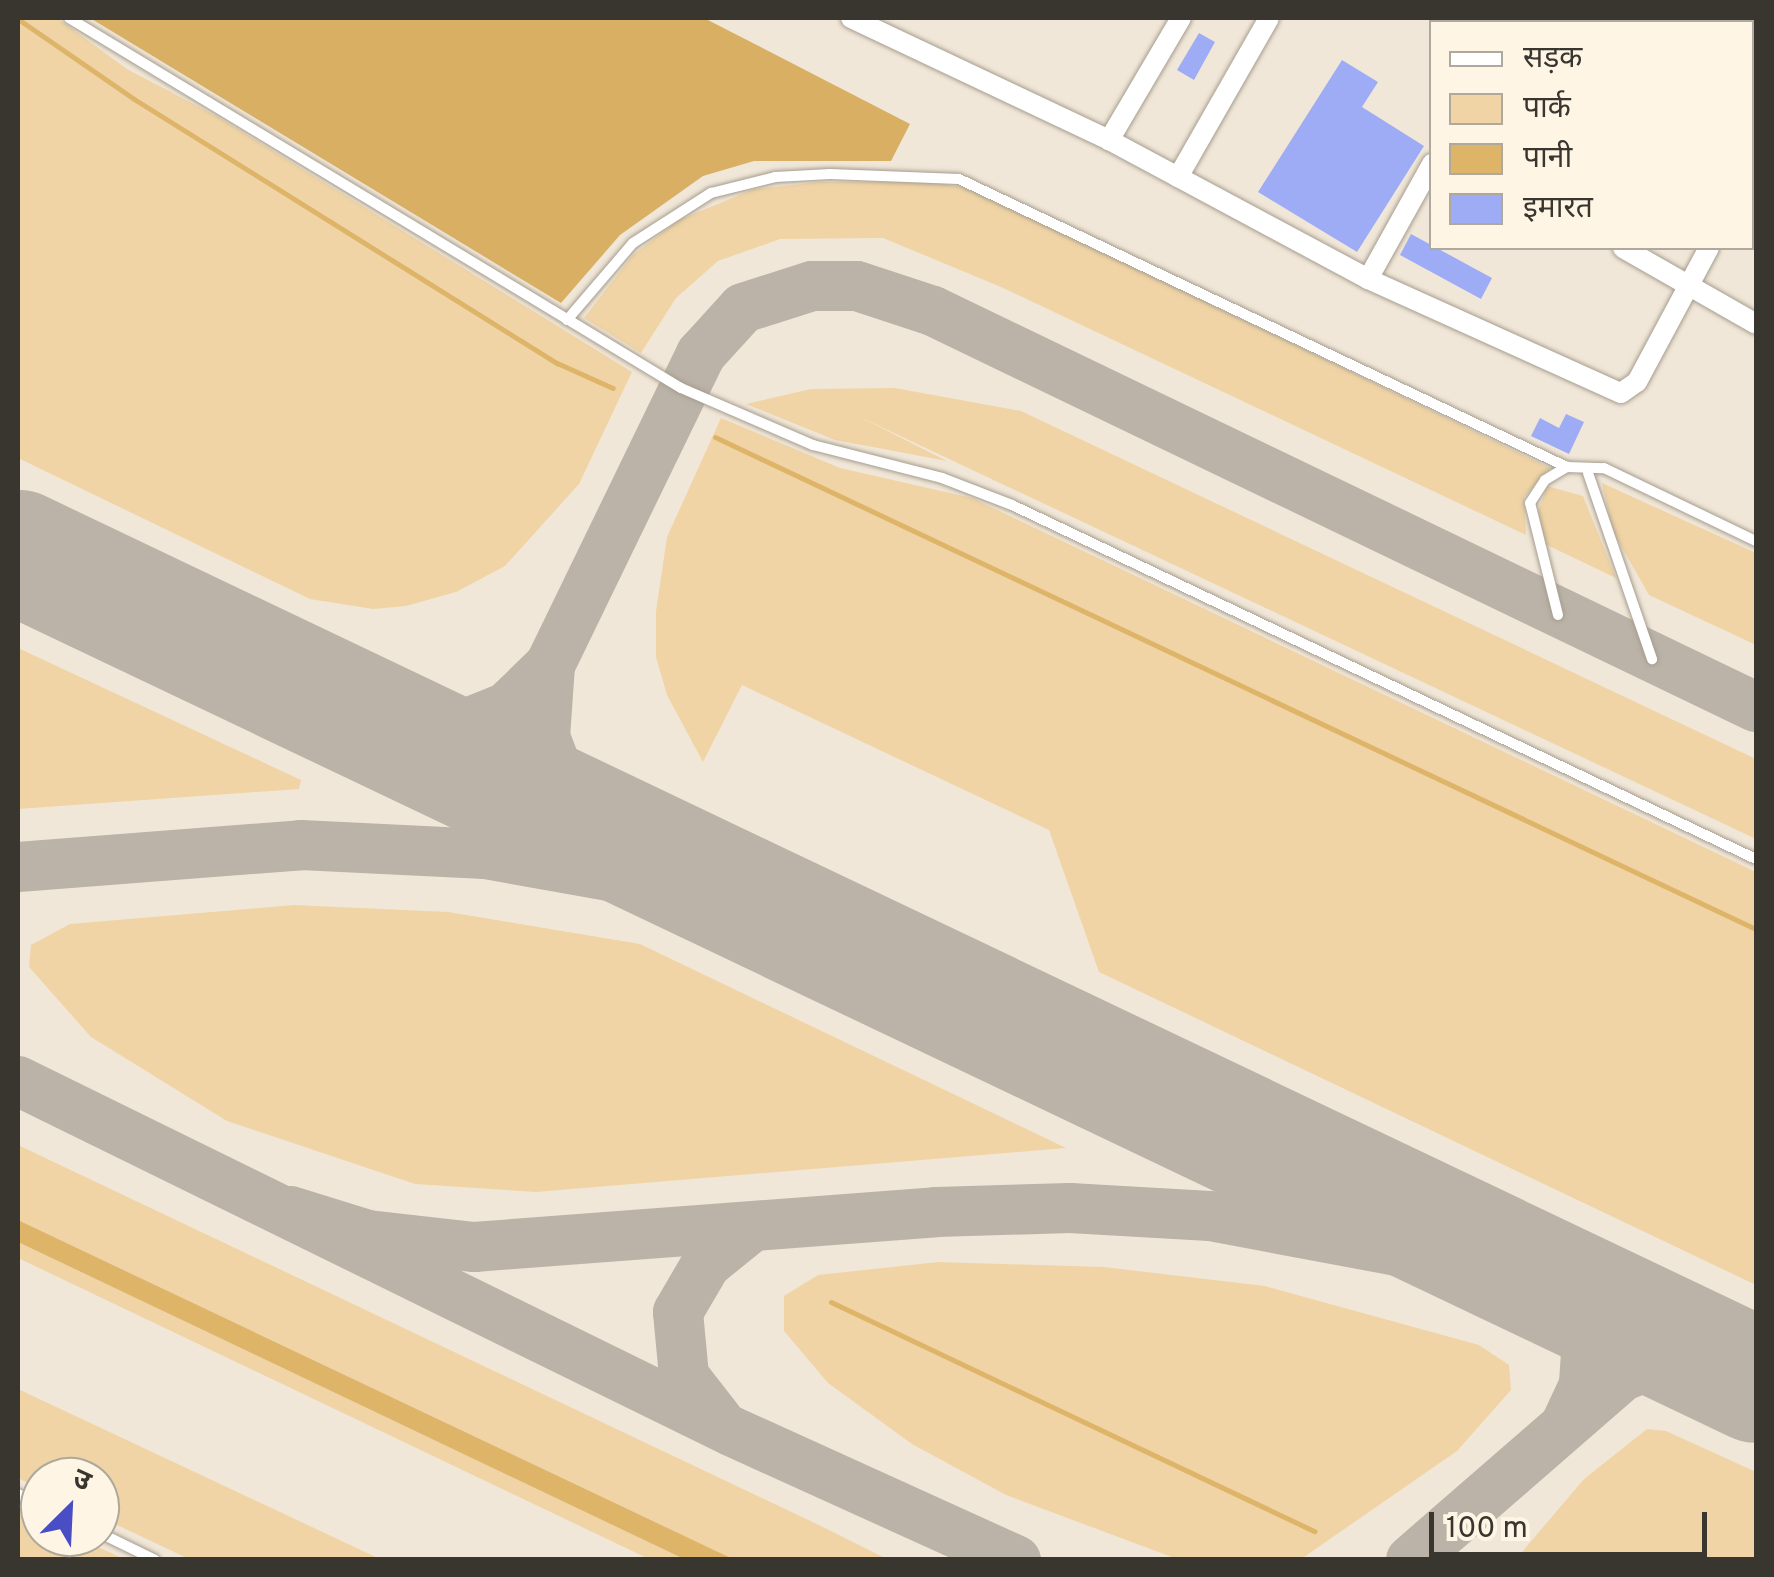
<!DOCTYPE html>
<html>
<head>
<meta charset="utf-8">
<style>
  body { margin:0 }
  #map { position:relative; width:1774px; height:1577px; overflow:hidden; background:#f1e7d8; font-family:Overpass,"Noto Sans Devanagari",sans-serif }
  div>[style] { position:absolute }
  .green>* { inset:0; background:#f0d4a5 }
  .forest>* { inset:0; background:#d9af64 }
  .water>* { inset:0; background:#deb469 }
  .stream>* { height:5px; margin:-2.5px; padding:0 2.5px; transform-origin:2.5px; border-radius:2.5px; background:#deb469 }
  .taxiway>* { height:50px; margin:-25px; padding:0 25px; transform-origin:25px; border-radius:25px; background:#bbb3a7 }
  .runway>* { height:125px; margin:-62.5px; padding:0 62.5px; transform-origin:62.5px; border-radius:62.5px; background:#bbb3a7 }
  .building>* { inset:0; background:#9eacf5 }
  .roads { filter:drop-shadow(0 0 2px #a59d8f) drop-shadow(0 0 2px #a59d8f) }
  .lane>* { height:10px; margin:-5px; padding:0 5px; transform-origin:5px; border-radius:5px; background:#fff }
  .street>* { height:20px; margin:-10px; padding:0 10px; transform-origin:10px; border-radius:10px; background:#fff }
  span { translate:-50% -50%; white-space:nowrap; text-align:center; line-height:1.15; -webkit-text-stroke:8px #fef5e5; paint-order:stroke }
  .frame { position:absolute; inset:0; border:20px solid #393630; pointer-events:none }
  .legend { position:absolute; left:1429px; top:20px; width:325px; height:230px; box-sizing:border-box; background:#fef5e5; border:2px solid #afa99d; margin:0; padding:12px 18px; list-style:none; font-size:30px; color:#393630 }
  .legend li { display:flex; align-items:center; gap:20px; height:50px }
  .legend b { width:50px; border:2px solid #afa99d }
  .north { position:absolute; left:20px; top:1457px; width:100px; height:100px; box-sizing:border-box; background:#fef5e5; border:2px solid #afa99d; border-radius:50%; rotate:24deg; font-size:28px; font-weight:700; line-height:40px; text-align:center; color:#393630 }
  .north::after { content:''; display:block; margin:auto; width:35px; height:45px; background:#494ec4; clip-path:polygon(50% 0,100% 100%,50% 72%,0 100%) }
  .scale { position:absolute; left:1429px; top:1512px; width:278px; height:45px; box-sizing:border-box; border:5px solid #393630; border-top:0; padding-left:12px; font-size:30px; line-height:35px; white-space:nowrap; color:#393630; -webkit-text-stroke:8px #fef5e5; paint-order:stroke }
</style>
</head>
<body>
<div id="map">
  <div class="green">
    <i style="clip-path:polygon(18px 18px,57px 18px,127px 69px,218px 117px,632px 372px,579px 484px,505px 566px,456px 592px,406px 606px,373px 609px,310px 599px,18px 458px)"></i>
    <i style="clip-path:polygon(1539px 18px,1722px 18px,1730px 22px,1536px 22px)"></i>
    <i style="clip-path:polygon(1752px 35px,1756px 140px,1752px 149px)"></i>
    <i style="clip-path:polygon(820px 182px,932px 182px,972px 189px,1550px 468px,1524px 497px,1526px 535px,1001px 287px,883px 238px,780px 239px,718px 261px,676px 298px,641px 353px,584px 318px,633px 255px,679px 220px,754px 189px)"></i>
    <i style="clip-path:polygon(895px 388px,1021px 411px,1756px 759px,1756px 839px,860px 417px,947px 461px,835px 440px,746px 404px,811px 389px)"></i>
    <i style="clip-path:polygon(721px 418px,840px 468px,972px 498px,1756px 872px,1756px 1285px,1099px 972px,1049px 830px,742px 685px,703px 762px,667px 695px,656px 657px,656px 611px,667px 537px)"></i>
    <i style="clip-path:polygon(1602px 483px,1756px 553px,1756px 645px,1649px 595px,1612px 530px)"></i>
    <i style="clip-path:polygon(1547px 486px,1583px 496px,1616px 578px,1545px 544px,1538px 512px)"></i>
    <i style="clip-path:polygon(18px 648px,301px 780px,299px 789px,18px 809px)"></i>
    <i style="clip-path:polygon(294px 905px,448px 912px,640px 944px,1066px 1148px,536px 1192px,415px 1184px,227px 1121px,91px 1037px,29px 967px,31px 945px,70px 924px)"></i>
    <i style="clip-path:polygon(18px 1145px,823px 1527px,887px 1559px,733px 1559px,18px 1220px)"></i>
    <i style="clip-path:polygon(18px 1242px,684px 1559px,649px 1559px,18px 1258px)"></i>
    <i style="clip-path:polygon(938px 1262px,1104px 1267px,1265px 1286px,1479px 1345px,1509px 1365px,1511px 1390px,1457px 1451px,1304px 1557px,1177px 1559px,1006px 1495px,912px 1444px,828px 1383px,784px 1331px,784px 1296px,818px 1275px)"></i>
    <i style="clip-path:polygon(18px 1389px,380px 1559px,189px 1559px,100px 1517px,100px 1477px,40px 1477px,40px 1489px,18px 1478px)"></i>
    <i style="clip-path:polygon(1647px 1429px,1666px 1431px,1756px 1472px,1756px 1559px,1516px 1559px,1584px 1479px)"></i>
    <i style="clip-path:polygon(18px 1508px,40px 1519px,40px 1537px,77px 1537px,124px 1559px,18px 1559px)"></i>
  </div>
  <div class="forest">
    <i style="clip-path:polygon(90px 18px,704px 18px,910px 124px,891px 161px,754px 161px,703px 176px,620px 235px,561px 303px)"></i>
  </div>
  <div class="water">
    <i style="clip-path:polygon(18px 1220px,733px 1559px,684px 1559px,18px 1242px)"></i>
  </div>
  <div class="stream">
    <i style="left:18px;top:19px;width:141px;rotate:34.6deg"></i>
    <i style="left:134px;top:99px;width:499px;rotate:32deg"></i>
    <i style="left:557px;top:363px;width:61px;rotate:24.1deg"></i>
    <i style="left:715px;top:437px;width:1151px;rotate:25.3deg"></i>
    <i style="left:831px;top:1302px;width:535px;rotate:25.37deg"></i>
  </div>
  <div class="taxiway">
    <i style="left:337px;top:704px;width:81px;rotate:16.4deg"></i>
    <i style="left:415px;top:727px;width:45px;rotate:-1.3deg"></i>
    <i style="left:460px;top:726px;width:51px;rotate:-22deg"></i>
    <i style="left:507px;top:707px;width:60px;rotate:-44.3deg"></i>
    <i style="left:659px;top:857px;width:63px;rotate:-151.4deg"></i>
    <i style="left:604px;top:827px;width:57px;rotate:-135deg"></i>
    <i style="left:564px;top:787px;width:53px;rotate:-110.8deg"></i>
    <i style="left:545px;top:737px;width:72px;rotate:-86deg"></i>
    <i style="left:550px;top:665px;width:346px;rotate:-64.1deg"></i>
    <i style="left:701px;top:354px;width:62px;rotate:-47.6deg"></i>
    <i style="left:743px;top:308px;width:72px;rotate:-17.7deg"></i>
    <i style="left:812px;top:286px;width:45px"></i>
    <i style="left:857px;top:286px;width:80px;rotate:18.2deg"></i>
    <i style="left:933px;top:311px;width:913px;rotate:25.7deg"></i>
    <i style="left:18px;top:867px;width:284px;rotate:-4.4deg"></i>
    <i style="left:301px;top:845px;width:184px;rotate:2.8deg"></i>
    <i style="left:485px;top:854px;width:165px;rotate:10.1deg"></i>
    <i style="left:647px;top:883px;width:243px;rotate:18.4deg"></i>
    <i style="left:18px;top:1081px;width:794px;rotate:26.15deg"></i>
    <i style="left:731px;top:1431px;width:313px;rotate:24.4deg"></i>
    <i style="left:291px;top:1211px;width:81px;rotate:17.3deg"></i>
    <i style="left:368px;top:1235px;width:107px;rotate:6.5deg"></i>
    <i style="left:474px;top:1247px;width:463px;rotate:-4.3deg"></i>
    <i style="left:936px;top:1212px;width:134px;rotate:-1.7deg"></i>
    <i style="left:1070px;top:1208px;width:140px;rotate:3.3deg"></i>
    <i style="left:1210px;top:1216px;width:228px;rotate:10.6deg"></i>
    <i style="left:1434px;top:1258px;width:259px;rotate:19.4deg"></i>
    <i style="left:1550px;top:1287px;width:38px;rotate:48deg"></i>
    <i style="left:1575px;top:1315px;width:41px;rotate:74.2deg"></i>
    <i style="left:1586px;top:1354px;width:31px;rotate:94deg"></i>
    <i style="left:1584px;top:1385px;width:40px;rotate:115deg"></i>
    <i style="left:719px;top:1421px;width:57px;rotate:-127.9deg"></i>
    <i style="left:684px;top:1376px;width:64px;rotate:-95.4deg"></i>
    <i style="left:678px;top:1312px;width:56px;rotate:-59.7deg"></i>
    <i style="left:706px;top:1264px;width:60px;rotate:-39deg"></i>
    <i style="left:1411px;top:1560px;width:281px;rotate:-41deg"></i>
    <i style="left:1623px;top:1376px;width:45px;rotate:-20.9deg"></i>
    <i style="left:1665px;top:1360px;width:55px;rotate:3.1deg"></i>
  </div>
  <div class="runway">
    <i style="left:18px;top:552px;width:1925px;rotate:25.47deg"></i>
  </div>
  <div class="building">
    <i style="clip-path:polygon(1199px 33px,1215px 42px,1194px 80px,1177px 70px)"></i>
    <i style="clip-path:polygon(1342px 60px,1378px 82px,1362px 107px,1424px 146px,1357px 252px,1258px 192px)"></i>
    <i style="clip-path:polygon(1411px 234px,1492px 278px,1481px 299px,1400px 255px)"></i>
    <i style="clip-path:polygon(1566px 414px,1584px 422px,1569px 454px,1531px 436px,1540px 418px,1559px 428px)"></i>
  </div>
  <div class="roads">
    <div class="lane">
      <i style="left:69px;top:18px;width:715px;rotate:31.16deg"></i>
      <i style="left:681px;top:388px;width:144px;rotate:23.4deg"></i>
      <i style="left:813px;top:445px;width:133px;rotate:14.3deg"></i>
      <i style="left:942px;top:478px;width:75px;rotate:21.1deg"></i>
      <i style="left:1012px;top:505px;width:824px;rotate:25.45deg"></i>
      <i style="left:567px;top:320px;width:101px;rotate:-49.4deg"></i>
      <i style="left:633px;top:243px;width:93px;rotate:-32.7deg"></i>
      <i style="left:711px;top:193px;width:66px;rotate:-14deg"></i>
      <i style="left:775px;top:177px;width:55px;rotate:-3.1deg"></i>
      <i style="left:830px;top:174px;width:129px;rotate:2.2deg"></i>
      <i style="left:959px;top:179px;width:673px;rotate:25.35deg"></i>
      <i style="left:1567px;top:467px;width:37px;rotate:2deg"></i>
      <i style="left:1604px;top:468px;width:169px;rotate:25.7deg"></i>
      <i style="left:1588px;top:473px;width:197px;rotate:71deg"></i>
      <i style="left:1558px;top:615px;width:115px;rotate:-104deg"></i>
      <i style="left:1530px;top:503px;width:27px;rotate:-57deg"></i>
      <i style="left:1545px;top:480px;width:26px;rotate:-31deg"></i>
      <i style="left:18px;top:1494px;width:25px;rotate:27deg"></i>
      <i style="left:100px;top:1533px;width:61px;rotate:26.1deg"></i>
    </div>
    <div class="street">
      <i style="left:851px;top:18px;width:285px;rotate:25.3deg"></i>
      <i style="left:1181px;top:18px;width:142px;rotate:120.5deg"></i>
      <i style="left:1109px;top:140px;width:294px;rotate:28.2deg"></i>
      <i style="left:1368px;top:279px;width:132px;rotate:-60.9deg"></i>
      <i style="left:1475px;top:18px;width:10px;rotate:24deg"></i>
      <i style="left:1510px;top:22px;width:5px;rotate:-53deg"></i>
      <i style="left:1752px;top:167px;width:10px;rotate:-66deg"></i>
      <i style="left:1178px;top:177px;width:183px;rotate:-60.2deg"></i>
      <i style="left:1623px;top:248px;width:153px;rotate:29.7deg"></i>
      <i style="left:1368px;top:279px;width:277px;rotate:24.3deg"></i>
      <i style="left:1621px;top:393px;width:19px;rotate:-35deg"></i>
      <i style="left:1637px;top:382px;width:152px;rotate:-61.8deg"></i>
    </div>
  </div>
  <div class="frame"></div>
  <ul class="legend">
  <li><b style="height:12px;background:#fff"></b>सड़क</li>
  <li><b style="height:28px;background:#f0d4a5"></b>पार्क</li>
  <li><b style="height:28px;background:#deb469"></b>पानी</li>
  <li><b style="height:28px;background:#9eacf5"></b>इमारत</li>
  </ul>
  <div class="north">उ</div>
  <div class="scale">100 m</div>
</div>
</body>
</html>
